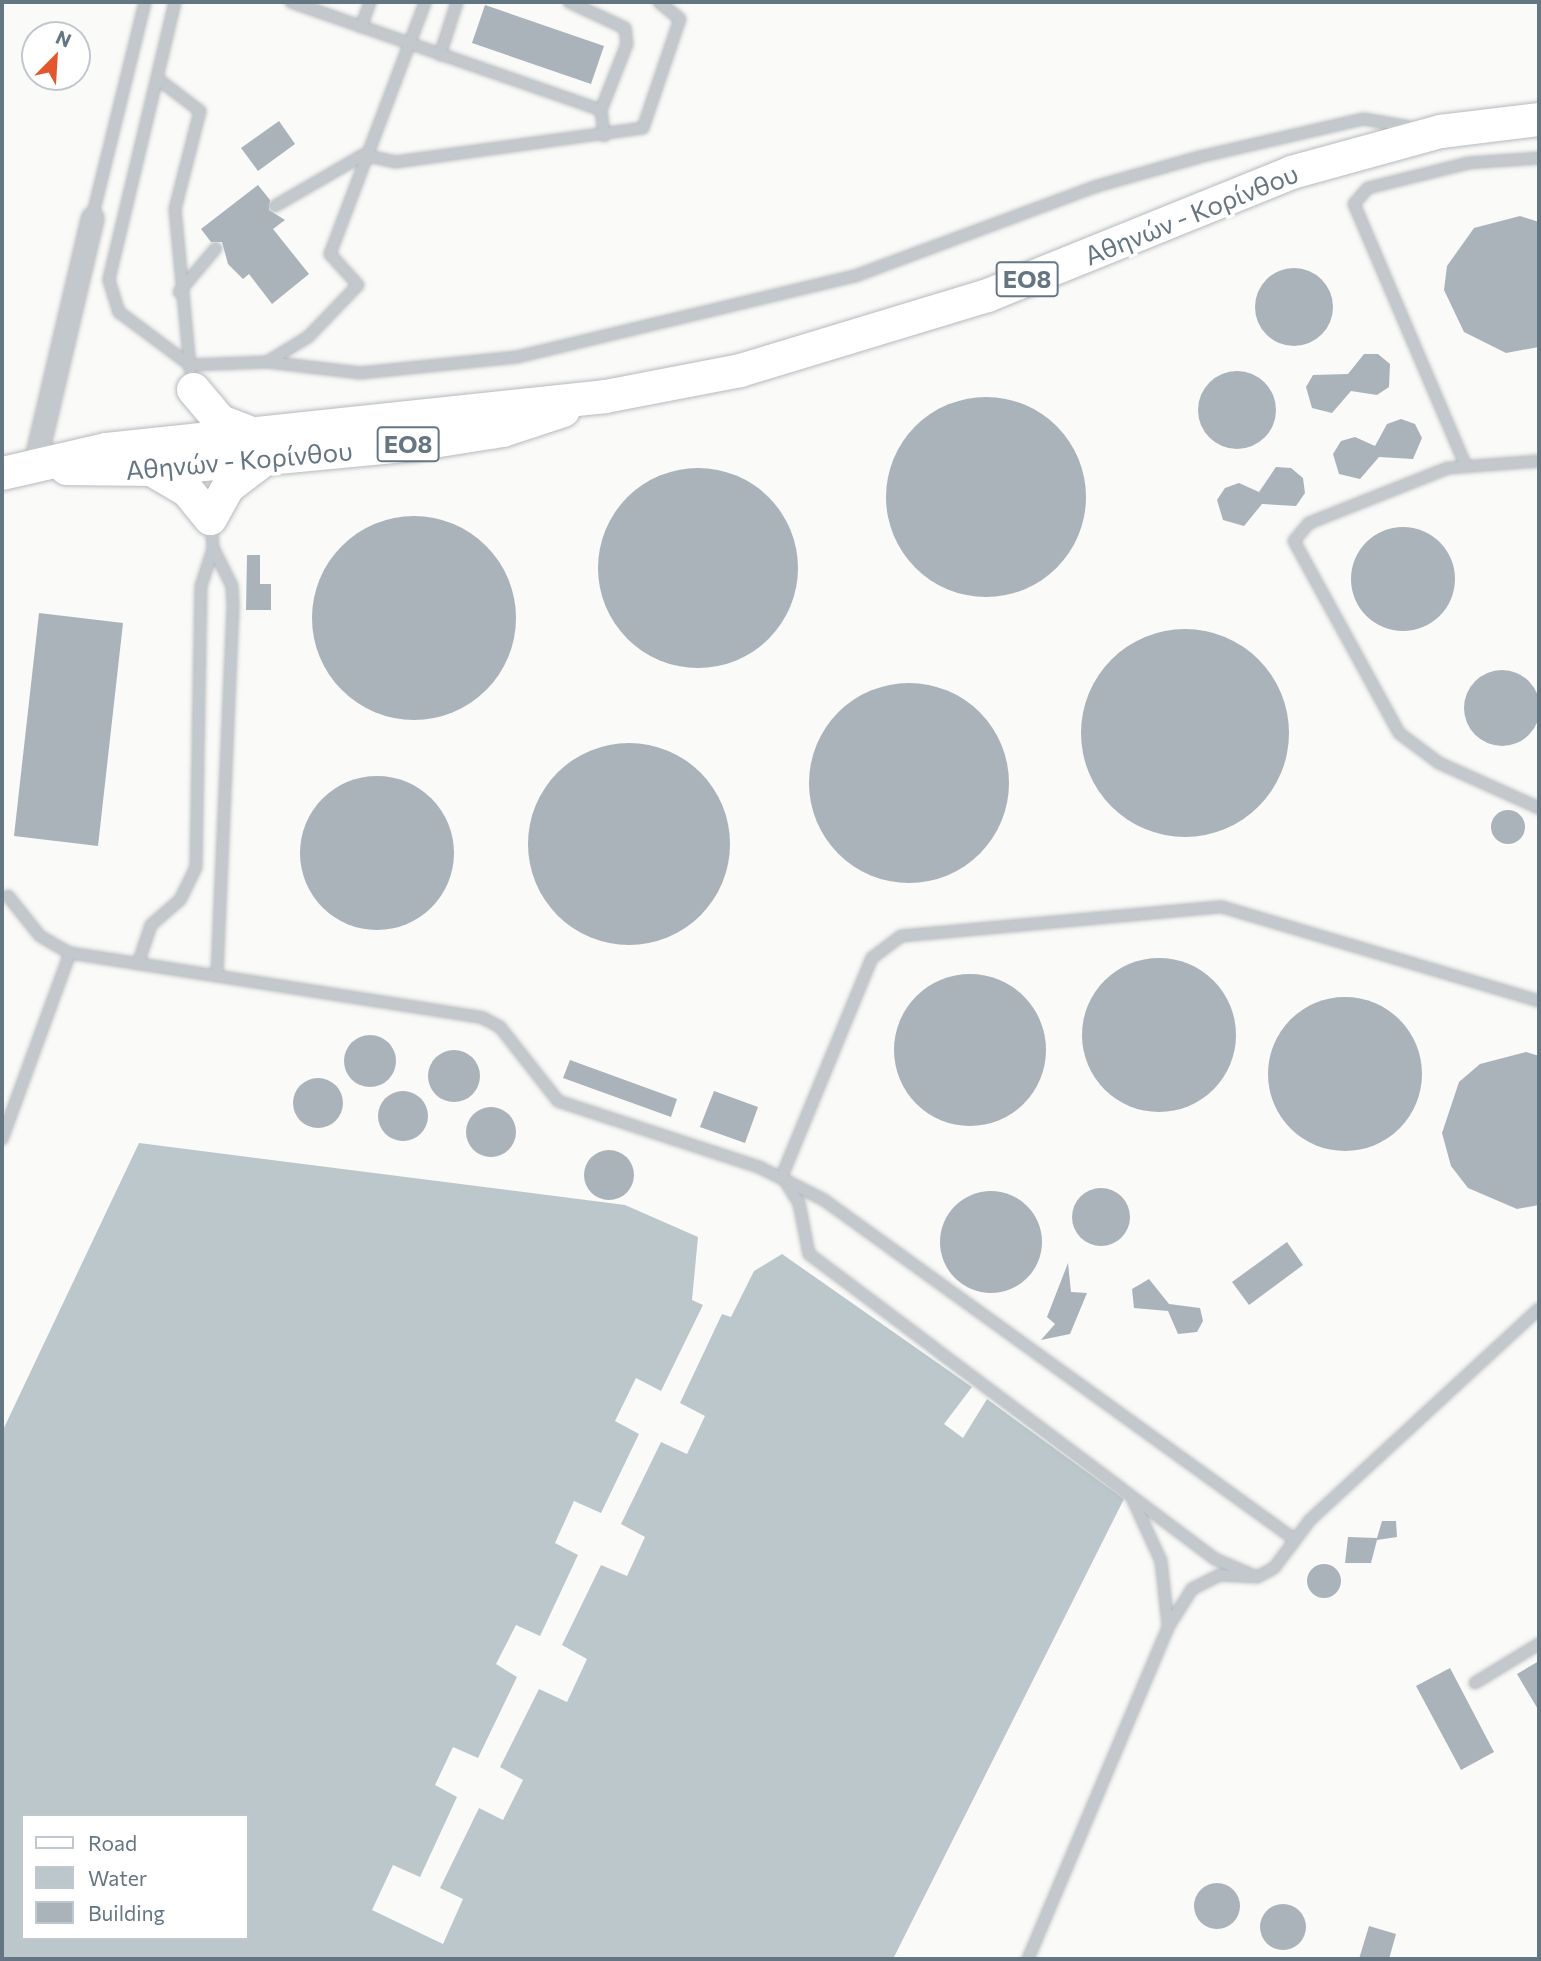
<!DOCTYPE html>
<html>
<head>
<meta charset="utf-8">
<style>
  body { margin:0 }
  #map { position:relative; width:1541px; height:1961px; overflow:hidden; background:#fafaf8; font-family:Commissioner,sans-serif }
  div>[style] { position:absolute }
  .water>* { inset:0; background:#bbc7cb }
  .building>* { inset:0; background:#aab3b9 }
  .round { border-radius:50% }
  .roads { filter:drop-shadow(0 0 2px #b5babe) drop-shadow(0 0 2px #b5babe) }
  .service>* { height:10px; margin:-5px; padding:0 5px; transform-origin:5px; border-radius:5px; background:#c3c8cc }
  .minor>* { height:21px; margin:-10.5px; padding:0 10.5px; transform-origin:10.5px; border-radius:10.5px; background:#c3c8cc }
  .primary>* { height:33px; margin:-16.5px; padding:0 16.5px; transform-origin:16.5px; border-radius:16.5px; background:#fff }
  span { translate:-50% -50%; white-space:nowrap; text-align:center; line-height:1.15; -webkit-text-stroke:7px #fff; paint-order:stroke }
  .shield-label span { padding:2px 5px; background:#fff; border:2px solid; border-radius:5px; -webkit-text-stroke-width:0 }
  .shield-label { font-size:24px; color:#657683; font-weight:700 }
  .street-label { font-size:26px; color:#657683 }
  .frame { position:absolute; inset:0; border:4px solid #657683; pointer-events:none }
  .legend { position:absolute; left:21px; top:1814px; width:228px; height:126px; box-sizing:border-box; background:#fff; border:2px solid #c1c8cd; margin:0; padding:9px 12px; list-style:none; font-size:21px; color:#657683 }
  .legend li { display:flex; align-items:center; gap:14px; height:35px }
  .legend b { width:35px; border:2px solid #c1c8cd }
  .north { position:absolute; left:21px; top:21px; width:70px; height:70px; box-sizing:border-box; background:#fff; border:2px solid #c1c8cd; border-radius:50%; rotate:24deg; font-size:19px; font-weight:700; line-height:28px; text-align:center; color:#657683 }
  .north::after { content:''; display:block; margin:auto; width:24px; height:32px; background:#e4572e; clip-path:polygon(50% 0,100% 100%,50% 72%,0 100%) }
</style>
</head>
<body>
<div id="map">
  <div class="water">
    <i style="clip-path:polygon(evenodd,139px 1143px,625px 1205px,698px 1237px,692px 1300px,703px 1305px,661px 1391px,636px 1378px,615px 1421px,639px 1434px,601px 1513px,574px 1501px,555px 1543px,578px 1555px,540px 1636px,516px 1625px,496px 1664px,517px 1677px,478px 1758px,453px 1747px,435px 1785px,457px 1797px,420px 1877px,393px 1865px,372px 1910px,443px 1944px,463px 1899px,440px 1888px,479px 1808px,503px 1820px,523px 1780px,500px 1767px,539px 1689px,567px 1702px,587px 1659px,562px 1645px,601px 1565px,627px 1576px,645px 1537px,621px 1524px,661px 1442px,687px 1454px,705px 1416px,680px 1403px,722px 1314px,731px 1317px,754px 1271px,782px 1254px,972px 1387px,944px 1424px,963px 1438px,987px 1399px,1124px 1499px,893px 1959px,2px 1959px,2px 1432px,139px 1143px,23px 1816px,247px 1816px,247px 1938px,23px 1938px,23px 1816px)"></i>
  </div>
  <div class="building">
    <i style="clip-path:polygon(485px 5px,604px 46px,591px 84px,472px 43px)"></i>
    <i style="clip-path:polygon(279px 121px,295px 144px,258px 171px,241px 148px)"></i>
    <i style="clip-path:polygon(258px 185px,270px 200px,269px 210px,285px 220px,273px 229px,309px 274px,272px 304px,249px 274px,243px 279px,228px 264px,222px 242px,211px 242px,201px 229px)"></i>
    <i style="clip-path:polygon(1520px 216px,1539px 222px,1539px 347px,1506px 353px,1464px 332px,1444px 290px,1447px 266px,1474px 228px)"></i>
    <i class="round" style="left:1255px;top:268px;width:78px;height:78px"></i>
    <i style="clip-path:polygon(1364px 354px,1378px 354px,1390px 364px,1389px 387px,1377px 395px,1351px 391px,1332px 413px,1312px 408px,1306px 387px,1313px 375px,1348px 374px)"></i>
    <i class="round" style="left:1198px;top:371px;width:78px;height:78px"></i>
    <i class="round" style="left:886px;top:397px;width:200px;height:200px"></i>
    <i style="clip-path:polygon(1401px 419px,1415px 424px,1422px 438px,1413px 459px,1379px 457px,1360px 479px,1339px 474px,1333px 454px,1341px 441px,1355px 437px,1375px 446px,1387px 424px)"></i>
    <i style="clip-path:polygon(1276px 467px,1291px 468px,1303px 478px,1305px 493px,1296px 506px,1262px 504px,1244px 526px,1223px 520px,1217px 500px,1225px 488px,1239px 483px,1259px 492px)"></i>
    <i class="round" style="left:598px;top:468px;width:200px;height:200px"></i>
    <i class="round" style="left:312px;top:516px;width:204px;height:204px"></i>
    <i class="round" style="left:1351px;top:527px;width:104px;height:104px"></i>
    <i style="clip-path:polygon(247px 555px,260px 555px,260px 584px,271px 584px,271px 610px,246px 610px)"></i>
    <i style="clip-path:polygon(39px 613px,123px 623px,98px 846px,14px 836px)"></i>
    <i class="round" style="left:1081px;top:629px;width:208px;height:208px"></i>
    <i class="round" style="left:1464px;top:670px;width:76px;height:76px"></i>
    <i class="round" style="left:809px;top:683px;width:200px;height:200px"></i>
    <i class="round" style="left:528px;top:743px;width:202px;height:202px"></i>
    <i class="round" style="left:300px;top:776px;width:154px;height:154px"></i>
    <i class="round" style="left:1491px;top:810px;width:34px;height:34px"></i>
    <i class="round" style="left:1082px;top:958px;width:154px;height:154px"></i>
    <i class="round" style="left:894px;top:974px;width:152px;height:152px"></i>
    <i class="round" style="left:1268px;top:997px;width:154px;height:154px"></i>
    <i class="round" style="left:344px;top:1035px;width:52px;height:52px"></i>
    <i class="round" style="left:428px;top:1050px;width:52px;height:52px"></i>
    <i style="clip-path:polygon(1526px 1052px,1539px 1056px,1539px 1205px,1517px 1209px,1468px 1188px,1451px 1166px,1442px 1133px,1459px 1082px,1480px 1064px)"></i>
    <i style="clip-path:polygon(570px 1060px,677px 1099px,671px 1117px,563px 1078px)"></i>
    <i class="round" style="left:293px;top:1078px;width:50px;height:50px"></i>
    <i class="round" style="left:378px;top:1091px;width:50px;height:50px"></i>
    <i style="clip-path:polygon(714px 1091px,758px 1107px,745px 1143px,700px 1127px)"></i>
    <i class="round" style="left:466px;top:1107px;width:50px;height:50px"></i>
    <i class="round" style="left:584px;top:1150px;width:50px;height:50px"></i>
    <i class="round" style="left:1072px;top:1188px;width:58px;height:58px"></i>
    <i class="round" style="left:940px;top:1191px;width:102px;height:102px"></i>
    <i style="clip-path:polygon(1287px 1242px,1303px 1265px,1249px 1305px,1232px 1282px)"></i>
    <i style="clip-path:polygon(1068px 1263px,1071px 1292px,1087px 1293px,1070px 1334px,1041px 1340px,1055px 1324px,1047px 1317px)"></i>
    <i style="clip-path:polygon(1149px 1279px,1169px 1304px,1200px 1308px,1203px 1321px,1197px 1332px,1178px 1334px,1168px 1311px,1134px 1308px,1132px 1289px)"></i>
    <i style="clip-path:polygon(1382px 1521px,1396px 1521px,1397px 1537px,1377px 1540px,1371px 1563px,1345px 1563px,1348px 1537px,1377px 1538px)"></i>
    <i class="round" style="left:1307px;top:1564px;width:34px;height:34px"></i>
    <i style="clip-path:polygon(1539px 1661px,1539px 1711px,1517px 1674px)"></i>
    <i style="clip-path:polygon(1450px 1668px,1494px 1752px,1461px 1770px,1416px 1686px)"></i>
    <i class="round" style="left:1194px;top:1883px;width:46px;height:46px"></i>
    <i class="round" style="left:1260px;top:1904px;width:46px;height:46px"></i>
    <i style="clip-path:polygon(1369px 1926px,1396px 1934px,1389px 1959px,1359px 1959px)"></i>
  </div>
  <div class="roads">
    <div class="service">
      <i style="left:175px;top:2px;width:286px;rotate:103.4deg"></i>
      <i style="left:109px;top:280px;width:34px;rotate:73deg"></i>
      <i style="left:119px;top:312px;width:89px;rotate:36.7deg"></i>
      <i style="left:190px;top:365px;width:77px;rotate:-2.2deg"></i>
      <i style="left:267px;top:362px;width:94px;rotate:6.7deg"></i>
      <i style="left:360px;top:373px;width:158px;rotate:-5.8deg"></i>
      <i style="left:517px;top:357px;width:348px;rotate:-13.5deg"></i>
      <i style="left:855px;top:276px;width:255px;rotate:-20.4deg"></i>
      <i style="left:1094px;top:187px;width:109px;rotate:-15.9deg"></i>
      <i style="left:1199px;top:157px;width:169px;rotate:-13deg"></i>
      <i style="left:1364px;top:119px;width:48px;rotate:9.7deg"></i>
      <i style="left:291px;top:2px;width:328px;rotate:19.2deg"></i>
      <i style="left:601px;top:110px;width:26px;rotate:83deg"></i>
      <i style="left:569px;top:2px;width:62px;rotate:24.9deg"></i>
      <i style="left:625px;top:28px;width:16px;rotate:83deg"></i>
      <i style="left:627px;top:44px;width:71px;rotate:111.5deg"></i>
      <i style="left:361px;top:27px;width:27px;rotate:-70deg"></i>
      <i style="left:440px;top:55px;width:56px;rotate:-72.2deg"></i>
      <i style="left:158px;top:79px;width:53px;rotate:37.3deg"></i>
      <i style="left:200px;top:111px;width:101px;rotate:104.3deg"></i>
      <i style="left:175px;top:209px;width:161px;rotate:84.6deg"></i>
      <i style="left:275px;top:206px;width:102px;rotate:-30.1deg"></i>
      <i style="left:363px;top:155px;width:33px;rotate:12deg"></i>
      <i style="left:395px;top:162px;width:250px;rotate:-7.8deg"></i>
      <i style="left:643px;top:128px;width:115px;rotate:-71.3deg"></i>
      <i style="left:680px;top:19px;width:27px;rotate:-141deg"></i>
      <i style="left:92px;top:218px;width:222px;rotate:-76.2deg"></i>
      <i style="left:179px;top:292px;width:57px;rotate:-49.9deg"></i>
      <i style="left:267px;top:362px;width:48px;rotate:-31.4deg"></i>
      <i style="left:308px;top:337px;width:72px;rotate:-46.1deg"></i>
      <i style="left:358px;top:285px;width:42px;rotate:-132.1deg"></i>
      <i style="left:330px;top:254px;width:269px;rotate:-69.3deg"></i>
      <i style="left:1539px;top:461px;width:91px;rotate:175.6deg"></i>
      <i style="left:1448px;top:468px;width:149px;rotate:158.4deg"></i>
      <i style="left:1309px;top:523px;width:23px;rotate:130deg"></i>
      <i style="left:1294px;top:541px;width:219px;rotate:61.3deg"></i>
      <i style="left:1399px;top:733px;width:50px;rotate:36.9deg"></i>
      <i style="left:1439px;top:763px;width:110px;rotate:24.2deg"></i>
      <i style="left:1465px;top:464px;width:283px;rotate:-113.1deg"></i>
      <i style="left:1354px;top:204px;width:21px;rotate:-49deg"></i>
      <i style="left:1368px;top:188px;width:103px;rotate:-14deg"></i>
      <i style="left:1468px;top:163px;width:71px;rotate:-4deg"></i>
      <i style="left:213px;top:548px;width:42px;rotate:63.4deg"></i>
      <i style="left:232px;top:586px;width:21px;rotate:87deg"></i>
      <i style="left:233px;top:607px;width:366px;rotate:92.5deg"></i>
      <i style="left:8px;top:896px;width:51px;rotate:51.3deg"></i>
      <i style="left:40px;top:936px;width:34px;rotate:30deg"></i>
      <i style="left:70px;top:953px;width:418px;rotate:8.9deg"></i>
      <i style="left:483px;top:1018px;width:19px;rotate:28deg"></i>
      <i style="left:500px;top:1027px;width:94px;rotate:51.9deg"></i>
      <i style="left:558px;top:1101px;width:212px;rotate:18.2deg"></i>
      <i style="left:759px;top:1167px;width:73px;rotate:26.9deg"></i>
      <i style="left:824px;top:1200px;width:580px;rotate:35.8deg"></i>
      <i style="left:138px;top:964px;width:41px;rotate:-71.6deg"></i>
      <i style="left:151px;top:925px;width:38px;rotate:-41deg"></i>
      <i style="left:180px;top:900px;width:37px;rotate:-64deg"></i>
      <i style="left:196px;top:867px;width:281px;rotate:-89deg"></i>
      <i style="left:201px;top:586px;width:40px;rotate:-72deg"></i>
      <i style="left:213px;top:548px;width:27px;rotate:-94deg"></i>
      <i style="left:2px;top:1139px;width:198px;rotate:-69.9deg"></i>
      <i style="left:1133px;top:1500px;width:67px;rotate:65.3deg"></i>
      <i style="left:1161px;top:1561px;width:63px;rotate:83.7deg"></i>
      <i style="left:1257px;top:1577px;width:46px;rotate:-156.8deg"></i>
      <i style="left:1215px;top:1559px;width:508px;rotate:-143.08deg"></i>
      <i style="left:809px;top:1254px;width:52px;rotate:-101.1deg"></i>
      <i style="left:799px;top:1203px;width:32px;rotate:-122deg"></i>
      <i style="left:782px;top:1176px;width:236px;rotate:-67.6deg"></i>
      <i style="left:872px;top:958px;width:36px;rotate:-37deg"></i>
      <i style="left:901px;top:936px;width:322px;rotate:-5.2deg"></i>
      <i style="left:1222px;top:907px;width:331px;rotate:16.5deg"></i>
      <i style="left:1475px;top:1683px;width:75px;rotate:-31.4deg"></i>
      <i style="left:1028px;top:1959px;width:360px;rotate:-67.1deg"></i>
      <i style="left:1168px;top:1627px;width:45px;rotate:-57.7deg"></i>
      <i style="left:1192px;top:1589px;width:31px;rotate:-27deg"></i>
      <i style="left:1220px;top:1575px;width:37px;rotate:3deg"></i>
      <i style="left:1257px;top:1577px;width:19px;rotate:-28deg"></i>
      <i style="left:1274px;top:1568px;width:60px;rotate:-53.1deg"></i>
      <i style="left:1310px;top:1520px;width:311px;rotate:-42.7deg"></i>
    </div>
    <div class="minor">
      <i style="left:34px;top:466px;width:255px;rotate:-76.8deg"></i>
    </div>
    <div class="primary">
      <i style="left:193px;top:389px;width:42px;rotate:49.8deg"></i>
      <i style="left:220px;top:421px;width:36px;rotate:21deg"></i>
      <i style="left:66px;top:468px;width:85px;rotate:0.7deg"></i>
      <i style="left:151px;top:469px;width:264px;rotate:-5.4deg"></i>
      <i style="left:414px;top:444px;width:89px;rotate:-9deg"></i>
      <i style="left:502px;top:430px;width:64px;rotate:-18.2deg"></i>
      <i style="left:151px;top:469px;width:42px;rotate:30.3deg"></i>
      <i style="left:187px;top:490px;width:36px;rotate:51deg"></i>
      <i style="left:2px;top:473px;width:107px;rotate:-13deg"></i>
      <i style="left:106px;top:449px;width:502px;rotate:-6.06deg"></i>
      <i style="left:605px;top:396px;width:137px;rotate:-10.9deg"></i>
      <i style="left:740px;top:370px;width:258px;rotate:-16.9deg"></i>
      <i style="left:987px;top:295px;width:328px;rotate:-22deg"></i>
      <i style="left:1291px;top:172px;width:155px;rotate:-15.4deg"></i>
      <i style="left:1440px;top:131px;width:100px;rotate:-6.9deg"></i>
      <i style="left:210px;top:518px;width:37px;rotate:-61deg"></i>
      <i style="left:228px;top:486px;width:46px;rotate:-37.1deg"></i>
    </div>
  </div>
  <div class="shield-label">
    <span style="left:1027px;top:279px">ΕΟ8</span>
    <span style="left:408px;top:444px">ΕΟ8</span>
  </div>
  <div class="street-label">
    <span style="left:1191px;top:214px;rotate:-22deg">Αθηνών - Κορίνθου</span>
    <span style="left:239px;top:460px;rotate:-5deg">Αθηνών - Κορίνθου</span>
  </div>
  <div class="frame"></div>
  <ul class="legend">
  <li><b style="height:9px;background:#fff"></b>Road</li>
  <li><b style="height:19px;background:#bbc7cb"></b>Water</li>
  <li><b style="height:19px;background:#aab3b9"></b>Building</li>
  </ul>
  <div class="north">N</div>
</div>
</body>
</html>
